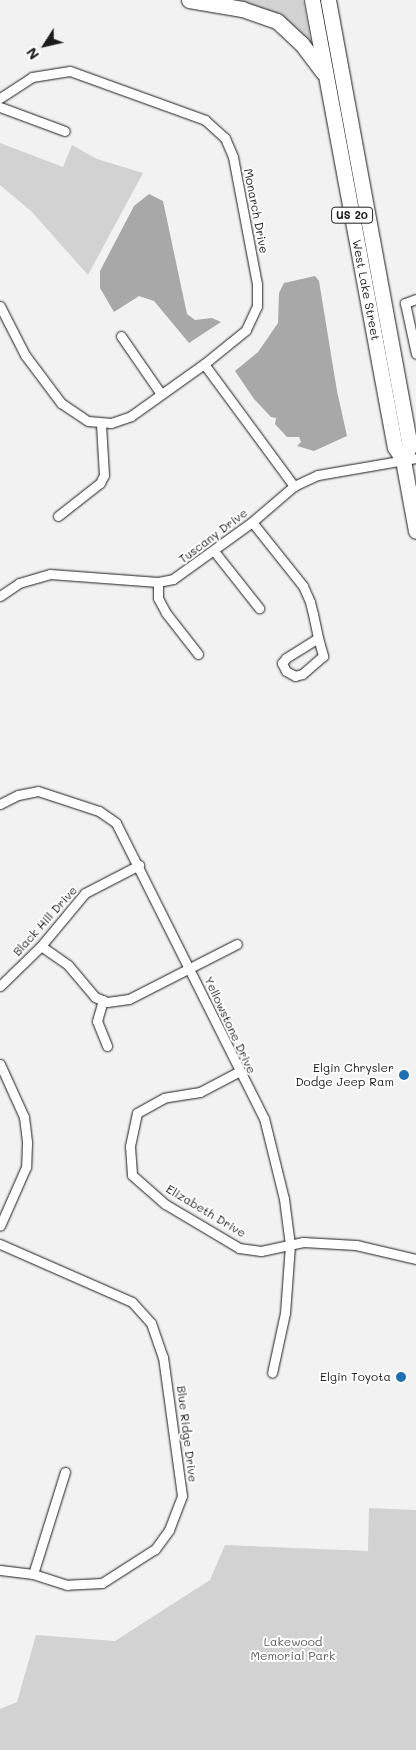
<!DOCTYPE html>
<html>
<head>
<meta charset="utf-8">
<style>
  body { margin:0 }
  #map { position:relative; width:416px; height:1750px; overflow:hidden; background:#f2f2f2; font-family:Mali,sans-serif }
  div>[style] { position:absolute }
  .green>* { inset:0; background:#d2d2d2 }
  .water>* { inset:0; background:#a8a8a8 }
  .roads { filter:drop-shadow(0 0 1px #1c1c1c) drop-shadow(0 0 1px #1c1c1c) }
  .street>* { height:9px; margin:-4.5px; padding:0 4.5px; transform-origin:4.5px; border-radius:4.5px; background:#fff }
  .highway>* { height:15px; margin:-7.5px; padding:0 7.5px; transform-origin:7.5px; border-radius:7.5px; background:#fff }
  .dots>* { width:14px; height:14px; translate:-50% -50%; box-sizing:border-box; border:2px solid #fff; border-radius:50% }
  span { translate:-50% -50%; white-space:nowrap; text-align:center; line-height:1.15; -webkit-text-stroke:4px #fff; paint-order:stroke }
  .shield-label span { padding:1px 4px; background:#fff; border:1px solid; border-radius:4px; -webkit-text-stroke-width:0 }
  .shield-label { font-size:11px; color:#1c1c1c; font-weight:700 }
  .street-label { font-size:12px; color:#1c1c1c }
  .poi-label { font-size:12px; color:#1c1c1c }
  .right { translate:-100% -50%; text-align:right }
  .park-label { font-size:12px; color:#5c5c5c }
  .north { position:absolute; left:20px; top:20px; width:50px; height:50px; -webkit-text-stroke:4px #fff; paint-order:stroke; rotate:235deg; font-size:14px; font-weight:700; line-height:20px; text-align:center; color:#1c1c1c }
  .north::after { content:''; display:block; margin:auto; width:18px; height:22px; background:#1c1c1c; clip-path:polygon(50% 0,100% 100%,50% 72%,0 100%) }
</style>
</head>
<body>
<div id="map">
  <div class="green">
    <i style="clip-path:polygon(220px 0,303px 0,312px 47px)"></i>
    <i style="clip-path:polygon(0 143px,63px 167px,72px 145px,97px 159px,143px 173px,88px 275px,32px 212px,0 185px)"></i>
    <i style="clip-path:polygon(369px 1508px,416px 1510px,416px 1750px,0 1750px,0 1709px,17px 1702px,36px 1635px,115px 1641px,210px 1580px,225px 1545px,368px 1551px)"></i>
  </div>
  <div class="water">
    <i style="clip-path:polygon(149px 194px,163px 201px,187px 314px,195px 320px,212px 318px,221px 322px,189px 343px,154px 301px,139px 296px,114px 312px,100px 288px,100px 271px,134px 206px)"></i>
    <i style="clip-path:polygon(315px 276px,319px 281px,337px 391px,347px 436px,314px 451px,297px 446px,301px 442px,299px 437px,287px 437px,275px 424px,276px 418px,271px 417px,254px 399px,235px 371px,258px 352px,278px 323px,279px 293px,284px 283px)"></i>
  </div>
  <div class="roads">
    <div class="street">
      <i style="left:0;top:98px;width:38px;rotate:-33deg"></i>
      <i style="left:32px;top:77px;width:38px;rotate:-9deg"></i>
      <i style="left:70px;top:71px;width:144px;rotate:19.9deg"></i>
      <i style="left:205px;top:120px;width:27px;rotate:42deg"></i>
      <i style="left:225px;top:138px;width:21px;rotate:67deg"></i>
      <i style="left:233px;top:157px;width:129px;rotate:79.3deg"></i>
      <i style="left:257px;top:284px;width:22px;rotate:90deg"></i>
      <i style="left:257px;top:306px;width:26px;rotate:115deg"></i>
      <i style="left:246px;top:330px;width:54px;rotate:141deg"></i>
      <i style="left:204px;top:364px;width:152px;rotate:53.6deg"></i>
      <i style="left:0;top:107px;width:69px;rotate:20.3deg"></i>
      <i style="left:416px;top:299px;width:12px;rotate:160deg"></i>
      <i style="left:405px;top:303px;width:52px;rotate:77.8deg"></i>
      <i style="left:0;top:306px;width:55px;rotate:63deg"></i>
      <i style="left:25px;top:355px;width:60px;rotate:53.1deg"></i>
      <i style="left:61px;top:403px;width:32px;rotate:34deg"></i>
      <i style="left:88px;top:421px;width:23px;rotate:5deg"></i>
      <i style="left:111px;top:423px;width:21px;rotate:-19deg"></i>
      <i style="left:131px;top:416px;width:90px;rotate:-35.5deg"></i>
      <i style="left:121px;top:336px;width:70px;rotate:55.4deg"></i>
      <i style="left:58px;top:516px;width:53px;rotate:-38.2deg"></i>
      <i style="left:100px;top:483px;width:9px;rotate:-63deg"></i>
      <i style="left:104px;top:475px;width:51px;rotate:-93.4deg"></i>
      <i style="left:252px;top:522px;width:82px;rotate:51.4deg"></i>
      <i style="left:303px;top:586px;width:17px;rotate:66deg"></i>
      <i style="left:310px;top:602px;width:12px;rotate:76deg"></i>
      <i style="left:313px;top:614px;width:25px;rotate:78deg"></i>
      <i style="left:318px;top:638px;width:19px;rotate:74deg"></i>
      <i style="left:323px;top:656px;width:28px;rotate:139deg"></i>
      <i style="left:302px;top:674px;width:7px;rotate:164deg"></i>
      <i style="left:295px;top:676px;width:10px;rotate:-151deg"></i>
      <i style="left:286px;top:671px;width:9px;rotate:-117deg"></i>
      <i style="left:282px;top:663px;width:6px;rotate:-51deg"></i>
      <i style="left:286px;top:658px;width:38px;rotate:-32deg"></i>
      <i style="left:214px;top:551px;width:73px;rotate:51.7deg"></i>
      <i style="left:158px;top:582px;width:16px;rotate:90deg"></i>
      <i style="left:158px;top:598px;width:17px;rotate:62deg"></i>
      <i style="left:166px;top:613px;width:52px;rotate:52deg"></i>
      <i style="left:0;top:596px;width:23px;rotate:-34deg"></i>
      <i style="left:19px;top:583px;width:32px;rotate:-16deg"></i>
      <i style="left:50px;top:574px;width:108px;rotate:4.2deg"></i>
      <i style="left:158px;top:582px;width:15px;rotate:-11deg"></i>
      <i style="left:173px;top:579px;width:97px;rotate:-35.8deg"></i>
      <i style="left:252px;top:522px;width:55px;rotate:-40.6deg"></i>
      <i style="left:294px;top:486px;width:26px;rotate:-25deg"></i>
      <i style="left:318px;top:475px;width:99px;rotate:-9.8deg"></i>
      <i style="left:0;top:804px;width:20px;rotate:-27deg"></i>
      <i style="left:18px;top:795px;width:20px;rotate:-11deg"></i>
      <i style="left:38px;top:791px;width:64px;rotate:18.2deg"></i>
      <i style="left:99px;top:811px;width:21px;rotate:35deg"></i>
      <i style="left:116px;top:823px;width:330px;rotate:63.4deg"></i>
      <i style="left:264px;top:1118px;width:83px;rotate:76.1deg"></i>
      <i style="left:284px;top:1199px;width:46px;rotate:82.6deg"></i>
      <i style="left:290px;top:1245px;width:68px;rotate:94.2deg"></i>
      <i style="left:285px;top:1313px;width:61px;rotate:102.2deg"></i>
      <i style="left:41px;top:946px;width:33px;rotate:35deg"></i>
      <i style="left:68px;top:965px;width:42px;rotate:49.8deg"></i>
      <i style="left:95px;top:997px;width:13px;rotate:23deg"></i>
      <i style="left:107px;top:1002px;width:22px;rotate:-8deg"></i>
      <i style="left:129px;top:999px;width:121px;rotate:-27deg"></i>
      <i style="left:0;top:986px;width:57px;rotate:-44.3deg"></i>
      <i style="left:41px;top:946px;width:69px;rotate:-50.3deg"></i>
      <i style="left:85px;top:893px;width:61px;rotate:-27.4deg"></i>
      <i style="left:103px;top:1000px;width:22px;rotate:106deg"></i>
      <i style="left:97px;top:1021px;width:27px;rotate:68deg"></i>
      <i style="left:0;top:1064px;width:58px;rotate:65.6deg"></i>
      <i style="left:24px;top:1117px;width:26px;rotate:83deg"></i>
      <i style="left:27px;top:1143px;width:24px;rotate:92deg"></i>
      <i style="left:26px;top:1167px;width:64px;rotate:113.8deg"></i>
      <i style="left:238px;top:1072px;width:43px;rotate:152.2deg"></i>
      <i style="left:200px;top:1092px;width:36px;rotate:171deg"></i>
      <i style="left:164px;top:1098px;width:31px;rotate:151deg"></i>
      <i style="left:137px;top:1113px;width:34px;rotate:102deg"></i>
      <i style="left:130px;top:1146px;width:29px;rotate:86deg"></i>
      <i style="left:132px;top:1175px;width:44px;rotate:41.3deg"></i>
      <i style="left:165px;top:1204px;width:86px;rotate:30.7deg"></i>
      <i style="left:239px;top:1248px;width:22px;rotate:8deg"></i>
      <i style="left:261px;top:1251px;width:43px;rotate:-12.1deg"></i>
      <i style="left:303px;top:1242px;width:53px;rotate:3.2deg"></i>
      <i style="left:356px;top:1245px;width:62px;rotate:13.1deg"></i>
      <i style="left:0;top:1244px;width:144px;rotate:23.7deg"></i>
      <i style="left:132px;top:1302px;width:28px;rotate:48deg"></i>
      <i style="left:151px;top:1323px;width:36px;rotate:71deg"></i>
      <i style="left:163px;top:1357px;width:140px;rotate:82.2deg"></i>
      <i style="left:182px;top:1496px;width:36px;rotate:111deg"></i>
      <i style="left:169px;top:1530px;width:24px;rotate:126deg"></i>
      <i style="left:155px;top:1549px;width:63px;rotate:147.3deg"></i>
      <i style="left:102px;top:1583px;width:35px;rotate:177deg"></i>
      <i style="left:67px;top:1585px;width:36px;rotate:-162deg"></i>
      <i style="left:33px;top:1574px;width:33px;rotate:-173deg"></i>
      <i style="left:33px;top:1574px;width:107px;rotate:-72.6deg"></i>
    </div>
    <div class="highway">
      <i style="left:189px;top:0;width:54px;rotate:9.6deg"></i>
      <i style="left:242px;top:9px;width:37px;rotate:19deg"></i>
      <i style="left:277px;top:21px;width:33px;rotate:43deg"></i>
      <i style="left:301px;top:43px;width:36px;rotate:53deg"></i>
      <i style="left:312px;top:0;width:455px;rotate:79.5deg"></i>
      <i style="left:395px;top:447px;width:15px;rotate:58deg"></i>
      <i style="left:403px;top:460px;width:72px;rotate:79.6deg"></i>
      <i style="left:328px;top:0;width:452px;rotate:79.6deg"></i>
      <i style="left:410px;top:445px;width:17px;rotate:115deg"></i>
    </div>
  </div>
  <div class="dots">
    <i style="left:404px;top:1075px;background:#1f6fb2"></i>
    <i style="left:401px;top:1377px;background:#1f6fb2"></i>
  </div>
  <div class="shield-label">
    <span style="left:352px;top:215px">US 20</span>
  </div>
  <div class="street-label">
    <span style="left:256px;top:211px;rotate:79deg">Monarch Drive</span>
    <span style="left:366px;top:290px;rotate:79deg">West Lake Street</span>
    <span style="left:213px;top:536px;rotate:-37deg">Tuscany Drive</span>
    <span style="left:45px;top:921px;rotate:-48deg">Black Hill Drive</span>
    <span style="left:230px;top:1025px;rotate:65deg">Yellowstone Drive</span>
    <span style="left:206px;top:1211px;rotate:31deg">Elizabeth Drive</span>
    <span style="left:187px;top:1434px;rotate:83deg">Blue Ridge Drive</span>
  </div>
  <div class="poi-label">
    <span class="right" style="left:394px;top:1075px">Elgin Chrysler<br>Dodge Jeep Ram</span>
    <span class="right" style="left:391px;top:1377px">Elgin Toyota</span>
  </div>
  <div class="park-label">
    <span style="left:293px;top:1649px">Lakewood<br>Memorial Park</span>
  </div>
  <div class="north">N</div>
</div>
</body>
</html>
